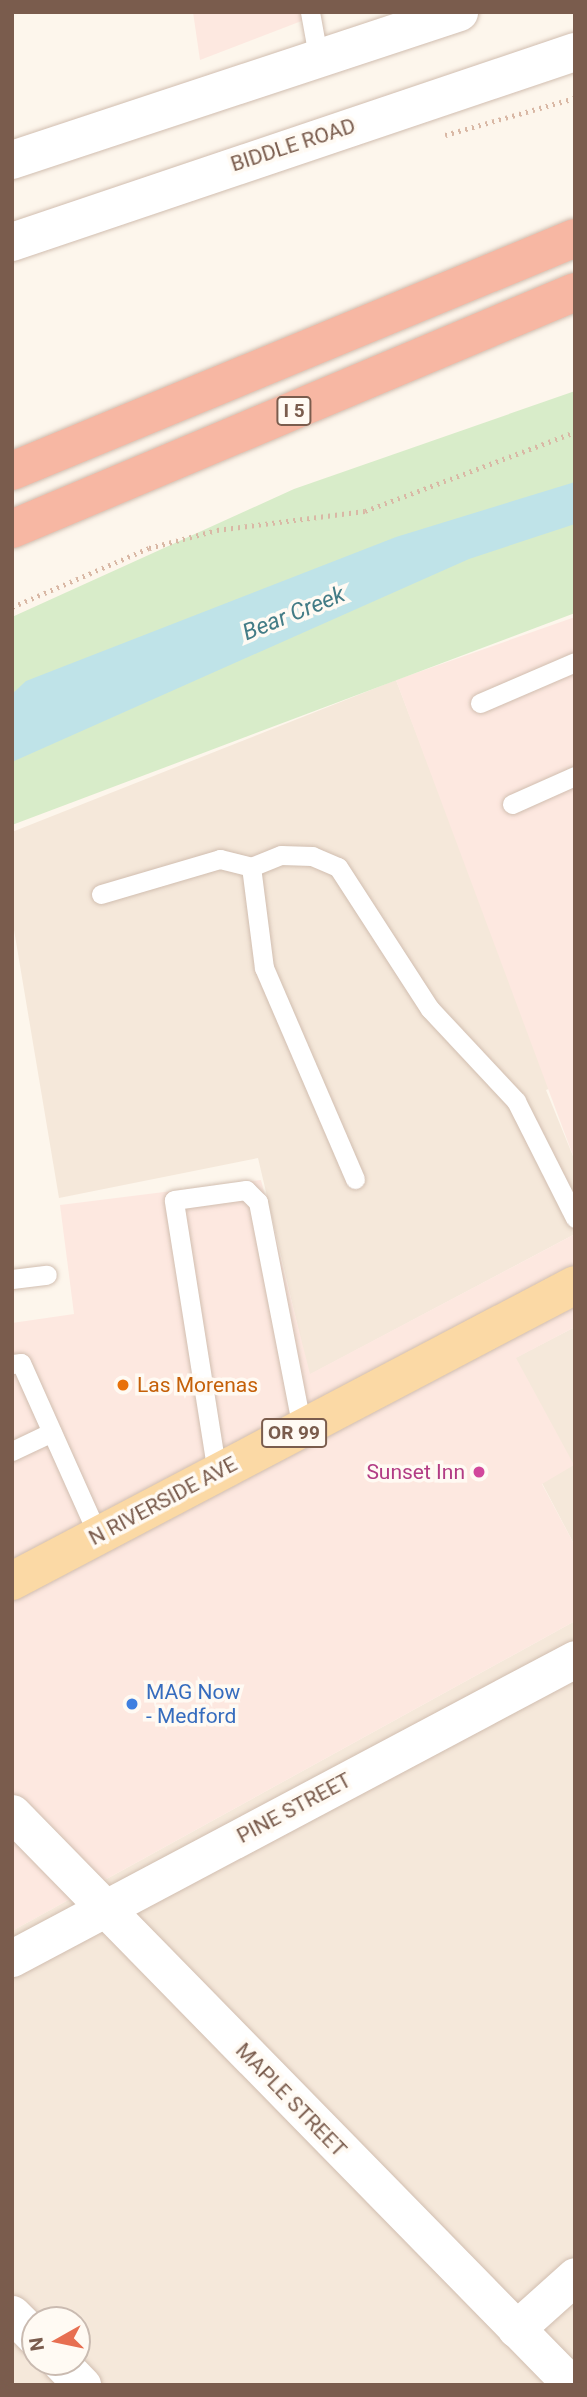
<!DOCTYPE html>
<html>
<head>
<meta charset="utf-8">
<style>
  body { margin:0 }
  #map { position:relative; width:587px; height:2397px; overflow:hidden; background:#fdf6ec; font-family:Roboto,sans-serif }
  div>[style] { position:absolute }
  .residential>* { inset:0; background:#f5e8da }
  .commercial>* { inset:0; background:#fde8e0 }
  .green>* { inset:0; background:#d8ecc9 }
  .water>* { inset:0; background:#bfe3e8 }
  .path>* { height:4.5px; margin-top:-2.25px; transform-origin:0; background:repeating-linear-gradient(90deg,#d9b8a5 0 2px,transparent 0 7px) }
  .roads { filter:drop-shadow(0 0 2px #d1beb0) drop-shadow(0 0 2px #d1beb0) }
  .lane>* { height:19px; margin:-9.5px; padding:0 9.5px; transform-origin:9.5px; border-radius:9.5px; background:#fff }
  .street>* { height:37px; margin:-18.5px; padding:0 18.5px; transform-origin:18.5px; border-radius:18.5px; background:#fff }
  .secondary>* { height:38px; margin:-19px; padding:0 19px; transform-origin:19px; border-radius:19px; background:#fff }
  .primary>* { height:38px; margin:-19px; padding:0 19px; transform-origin:19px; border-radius:19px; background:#fbd9a5 }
  .highway>* { height:38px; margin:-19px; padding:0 19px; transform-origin:19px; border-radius:19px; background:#f7b7a3 }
  .dots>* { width:19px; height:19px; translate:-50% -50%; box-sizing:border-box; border:4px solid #fffaf3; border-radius:50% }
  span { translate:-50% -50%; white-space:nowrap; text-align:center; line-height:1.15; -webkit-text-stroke:7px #fffaf3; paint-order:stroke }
  .shield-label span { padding:2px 5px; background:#fffaf3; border:2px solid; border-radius:5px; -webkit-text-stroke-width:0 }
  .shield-label { font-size:19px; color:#7a5c4d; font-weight:700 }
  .street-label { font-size:21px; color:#7a5c4d }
  .food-label { font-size:21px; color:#c56008 }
  .left { translate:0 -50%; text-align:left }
  .hotel-label { font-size:21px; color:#b23c85 }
  .right { translate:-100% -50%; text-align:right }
  .shop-label { font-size:21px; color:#366cbe }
  .water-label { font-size:23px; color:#437c86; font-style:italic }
  .frame { position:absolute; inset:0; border:14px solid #7a5c4d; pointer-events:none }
  .north { position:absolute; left:21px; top:2306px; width:70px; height:70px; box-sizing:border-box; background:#fffaf3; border:2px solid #cabbb1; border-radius:50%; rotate:261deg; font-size:19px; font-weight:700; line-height:28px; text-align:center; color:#7a5c4d }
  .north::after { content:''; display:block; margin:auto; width:24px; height:32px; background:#e76f51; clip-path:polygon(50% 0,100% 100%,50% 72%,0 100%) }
</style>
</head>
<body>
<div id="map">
  <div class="residential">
    <i style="clip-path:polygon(396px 680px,551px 1088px,546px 1090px,575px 1161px,575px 1234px,309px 1375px,258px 1158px,59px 1198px,12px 918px,12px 832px)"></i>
    <i style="clip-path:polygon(575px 1327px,575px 1546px,542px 1483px,573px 1465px,515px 1358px)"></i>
    <i style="clip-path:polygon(evenodd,575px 1621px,575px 2385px,12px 2385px,12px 1931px,575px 1621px,35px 2320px,77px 2320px,77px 2362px,35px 2362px,35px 2320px)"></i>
  </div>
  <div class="commercial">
    <i style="clip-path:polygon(193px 12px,325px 12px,200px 60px)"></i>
    <i style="clip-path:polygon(575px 617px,575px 1161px,396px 680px)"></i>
    <i style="clip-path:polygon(261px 1180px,310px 1374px,575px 1234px,575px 1327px,516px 1358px,574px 1465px,542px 1484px,575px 1546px,575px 1621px,12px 1931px,12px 1323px,74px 1314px,60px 1205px)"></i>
  </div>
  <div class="green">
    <i style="clip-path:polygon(575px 391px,575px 613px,12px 825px,12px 617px,294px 489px)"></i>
  </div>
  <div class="water">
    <i style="clip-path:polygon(575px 482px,575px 524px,469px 559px,12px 762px,12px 694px,26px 681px,396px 537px)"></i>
  </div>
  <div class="path">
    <i style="left:445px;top:135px;width:135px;rotate:-15.9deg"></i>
    <i style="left:12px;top:607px;width:149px;rotate:-23.3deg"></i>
    <i style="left:149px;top:548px;width:70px;rotate:-14.8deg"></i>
    <i style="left:217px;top:530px;width:149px;rotate:-7.3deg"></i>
    <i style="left:365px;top:511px;width:224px;rotate:-20.6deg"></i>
  </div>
  <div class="roads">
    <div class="lane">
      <i style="left:310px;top:12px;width:45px;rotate:79.7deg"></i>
      <i style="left:480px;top:703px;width:103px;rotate:-23.3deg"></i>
      <i style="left:512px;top:804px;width:69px;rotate:-24deg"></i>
      <i style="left:101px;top:894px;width:124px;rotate:-16.4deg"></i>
      <i style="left:220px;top:859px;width:32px;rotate:14deg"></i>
      <i style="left:355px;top:1179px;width:230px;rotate:-113.3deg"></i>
      <i style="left:264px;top:968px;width:102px;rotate:-97.3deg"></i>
      <i style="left:251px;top:867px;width:32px;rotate:-22deg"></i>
      <i style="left:281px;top:855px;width:31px;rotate:2deg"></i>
      <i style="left:312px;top:856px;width:28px;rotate:23deg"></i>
      <i style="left:338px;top:867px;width:169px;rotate:57.1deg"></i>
      <i style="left:430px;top:1009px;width:126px;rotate:46.9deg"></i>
      <i style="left:516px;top:1101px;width:131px;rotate:63.2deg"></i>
      <i style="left:12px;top:1279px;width:35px;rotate:-7deg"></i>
      <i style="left:12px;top:1364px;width:9px;rotate:-6deg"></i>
      <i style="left:21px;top:1363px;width:188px;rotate:65.9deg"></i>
      <i style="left:12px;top:1451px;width:44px;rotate:-25.4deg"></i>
      <i style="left:217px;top:1473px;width:276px;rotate:-99deg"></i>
      <i style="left:174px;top:1200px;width:73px;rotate:-7.9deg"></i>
      <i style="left:246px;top:1190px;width:17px;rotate:45deg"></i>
      <i style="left:258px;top:1202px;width:230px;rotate:79deg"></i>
    </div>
    <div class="street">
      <i style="left:12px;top:1813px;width:800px;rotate:45.61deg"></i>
      <i style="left:12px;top:1958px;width:637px;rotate:-27.97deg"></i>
      <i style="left:12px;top:2314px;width:33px;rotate:45deg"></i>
      <i style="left:516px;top:2329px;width:79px;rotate:-41.9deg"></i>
      <i style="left:60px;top:2362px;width:32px;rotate:46deg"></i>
    </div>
    <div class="secondary">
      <i style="left:12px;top:160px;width:471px;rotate:-18.3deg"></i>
      <i style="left:12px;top:242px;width:594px;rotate:-18.65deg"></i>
    </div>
    <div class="primary">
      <i style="left:12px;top:1581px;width:636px;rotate:-27.73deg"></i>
    </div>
    <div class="highway">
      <i style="left:12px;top:471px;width:609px;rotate:-22.48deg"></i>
      <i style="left:12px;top:529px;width:611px;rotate:-22.83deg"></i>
    </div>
  </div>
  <div class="dots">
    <i style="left:123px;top:1385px;background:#e8710a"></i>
    <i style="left:479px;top:1472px;background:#d1479c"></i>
    <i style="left:132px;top:1704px;background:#3f7fe0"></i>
  </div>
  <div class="shield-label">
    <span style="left:294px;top:411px">I 5</span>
    <span style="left:294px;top:1433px">OR 99</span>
  </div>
  <div class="street-label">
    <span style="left:293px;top:145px;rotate:-18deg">BIDDLE ROAD</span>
    <span style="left:163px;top:1501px;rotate:-28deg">N RIVERSIDE AVE</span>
    <span style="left:294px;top:1808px;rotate:-28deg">PINE STREET</span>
    <span style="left:291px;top:2100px;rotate:46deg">MAPLE STREET</span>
  </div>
  <div class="food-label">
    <span class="left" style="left:137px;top:1385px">Las Morenas</span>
  </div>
  <div class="hotel-label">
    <span class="right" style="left:465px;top:1472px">Sunset Inn</span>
  </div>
  <div class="shop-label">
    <span class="left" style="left:146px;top:1704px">MAG Now<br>- Medford</span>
  </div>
  <div class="water-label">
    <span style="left:294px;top:614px;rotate:-22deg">Bear Creek</span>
  </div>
  <div class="frame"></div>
  <div class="north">N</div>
</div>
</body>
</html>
